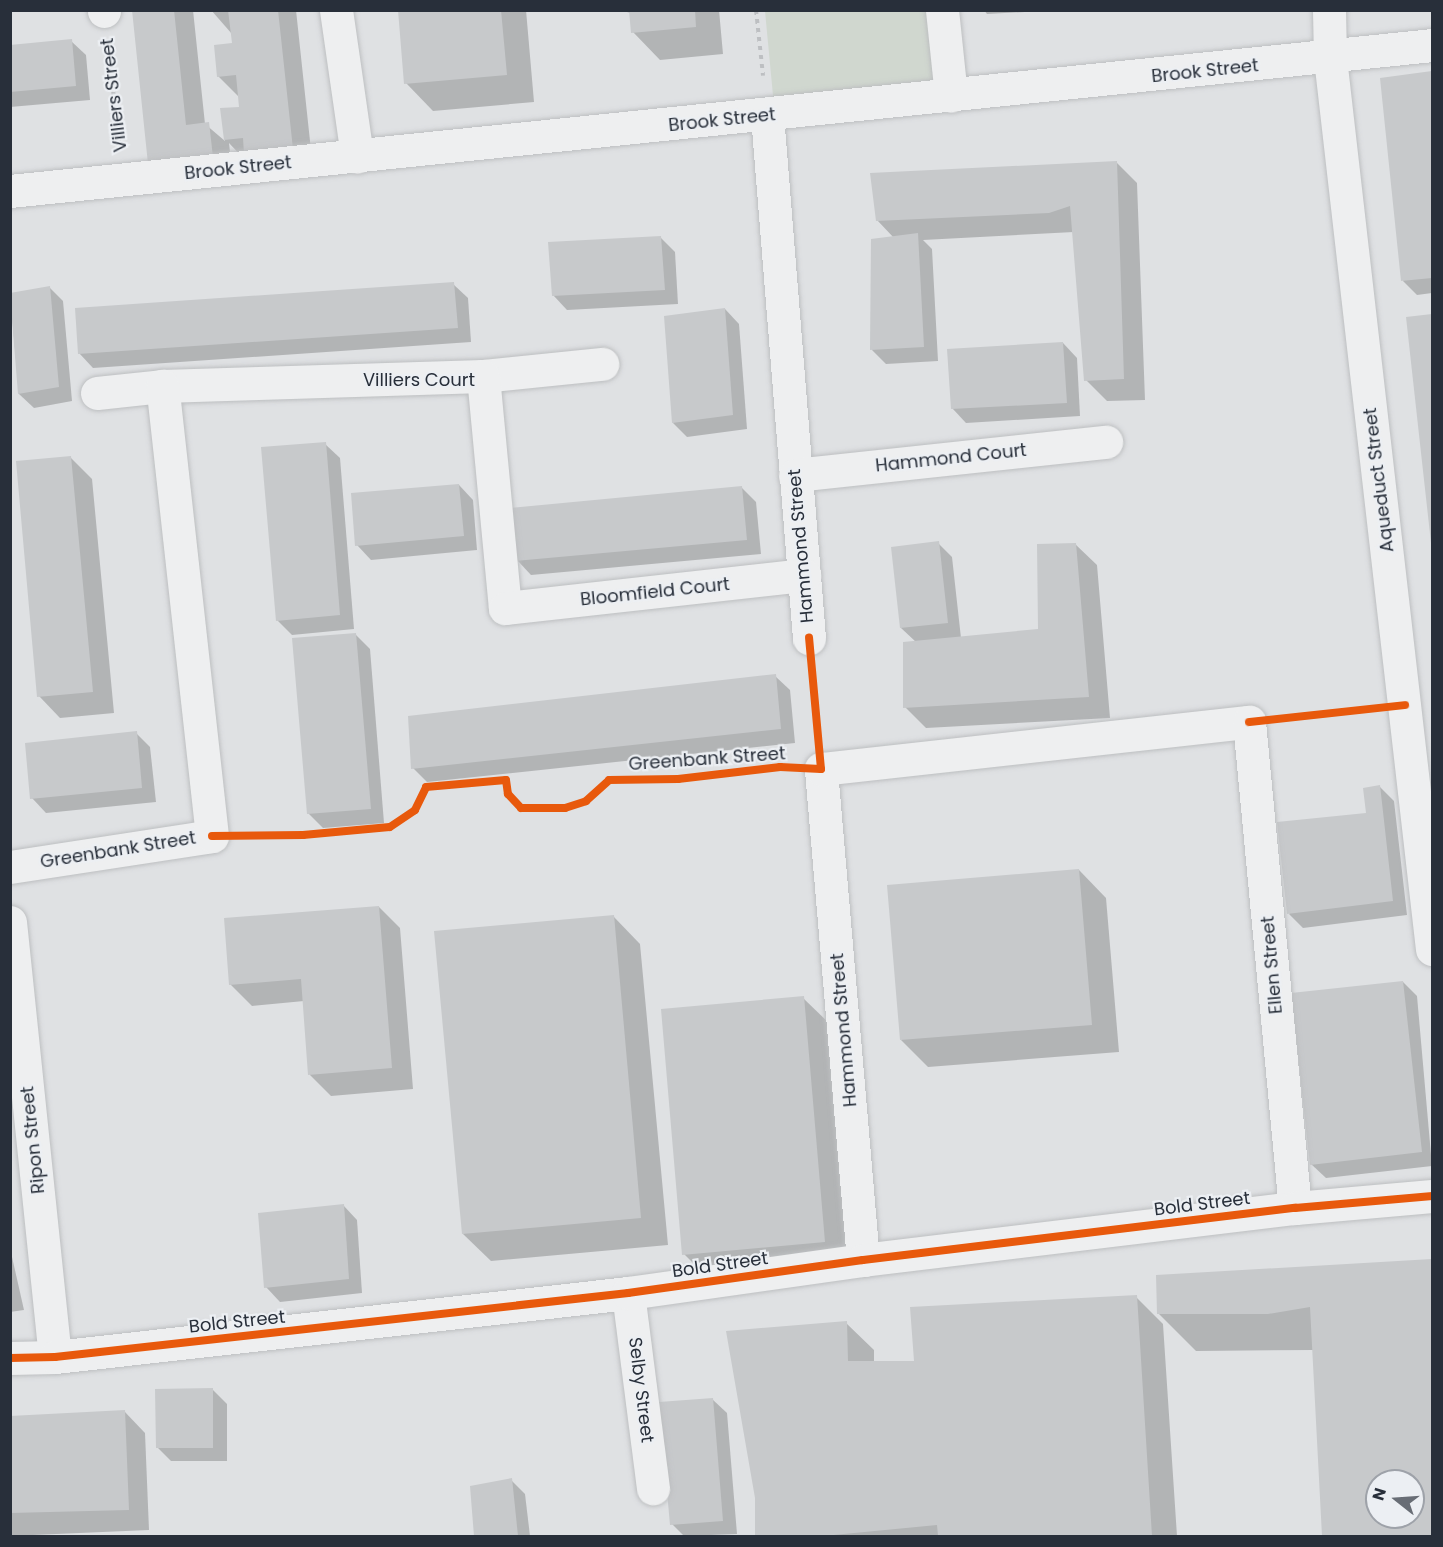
<!DOCTYPE html>
<html>
<head>
<meta charset="utf-8">
<style>
  body { margin:0 }
  #map { position:relative; width:1443px; height:1547px; overflow:hidden; background:#dfe1e3; font-family:Poppins,sans-serif }
  div>[style] { position:absolute }
  .green>* { inset:0; background:#d0d7cf }
  .shadow>* { inset:0; background:#0003 }
  .building>* { inset:0; background:#c7c9cb }
  .path>* { height:4px; margin-top:-2px; transform-origin:0; background:repeating-linear-gradient(90deg,#bdbfc2 0 4.5px,transparent 0 9px) }
  .roads { filter:drop-shadow(0 0 2px #bdbfc1) drop-shadow(0 0 2px #bdbfc1) }
  .minor>* { height:33px; margin:-16.5px; padding:0 16.5px; transform-origin:16.5px; border-radius:16.5px; background:#eeeff0 }
  .cycleway>* { height:8px; margin:-4px; padding:0 4px; transform-origin:4px; border-radius:4px; background:#e8590c }
  span { translate:-50% -50%; white-space:nowrap; text-align:center; line-height:1.15; -webkit-text-stroke:4.5px #eceff3; paint-order:stroke }
  .street-label { font-size:18px; color:#282f3a }
  .frame { position:absolute; inset:0; border:12px solid #282f3a; pointer-events:none }
  .north { position:absolute; left:1365px; top:1469px; width:60px; height:60px; box-sizing:border-box; background:#eceff3; border:2px solid #9ea2a9; border-radius:50%; rotate:287deg; font-size:16px; font-weight:700; line-height:24px; text-align:center; color:#282f3a }
  .north::after { content:''; display:block; margin:auto; width:21px; height:27px; background:#686d75; clip-path:polygon(50% 0,100% 100%,50% 72%,0 100%) }
</style>
</head>
<body>
<div id="map">
  <div class="green">
    <i style="clip-path:polygon(765px 11px,932px 11px,940px 90px,774px 106px)"></i>
  </div>
  <div class="shadow">
    <i style="clip-path:polygon(133px 10px,193px 10px,205px 124px,225px 141px,222px 110px,241px 108px,240px 98px,218px 76px,234px 45px,232px 34px,211px 10px,296px 10px,313px 169px,246px 161px,229px 143px,233px 178px,171px 185px)"></i>
    <i style="clip-path:polygon(399px 10px,526px 10px,534px 102px,433px 111px,406px 83px)"></i>
    <i style="clip-path:polygon(619px 10px,719px 10px,723px 54px,660px 60px,633px 32px,631px 13px)"></i>
    <i style="clip-path:polygon(984px 10px,1043px 10px,1043px 11px,987px 14px)"></i>
    <i style="clip-path:polygon(71px 41px,86px 55px,90px 100px,10px 107px,10px 47px)"></i>
    <i style="clip-path:polygon(1431px 73px,1432px 293px,1417px 295px,1403px 281px)"></i>
    <i style="clip-path:polygon(1116px 162px,1137px 183px,1145px 400px,1107px 401px,1086px 380px,1074px 232px,923px 240px,932px 249px,938px 361px,886px 364px,872px 350px,894px 238px,877px 220px)"></i>
    <i style="clip-path:polygon(661px 238px,675px 252px,678px 304px,567px 310px,553px 295px)"></i>
    <i style="clip-path:polygon(453px 284px,468px 298px,471px 342px,93px 368px,79px 353px)"></i>
    <i style="clip-path:polygon(49px 287px,63px 301px,72px 401px,34px 408px,19px 394px,10px 294px)"></i>
    <i style="clip-path:polygon(725px 309px,739px 324px,747px 429px,687px 437px,673px 423px)"></i>
    <i style="clip-path:polygon(1432px 316px,1432px 543px,1408px 319px)"></i>
    <i style="clip-path:polygon(1063px 343px,1077px 358px,1080px 416px,966px 423px,952px 408px)"></i>
    <i style="clip-path:polygon(325px 444px,340px 458px,354px 629px,292px 635px,277px 620px)"></i>
    <i style="clip-path:polygon(71px 458px,92px 479px,114px 713px,60px 718px,39px 696px)"></i>
    <i style="clip-path:polygon(459px 485px,473px 500px,477px 550px,371px 560px,357px 545px)"></i>
    <i style="clip-path:polygon(742px 488px,756px 502px,761px 554px,531px 575px,517px 560px)"></i>
    <i style="clip-path:polygon(938px 543px,952px 557px,961px 638px,1039px 631px,1075px 544px,1097px 565px,1110px 718px,926px 728px,905px 707px,916px 642px,901px 628px)"></i>
    <i style="clip-path:polygon(356px 635px,370px 649px,384px 823px,323px 828px,308px 813px)"></i>
    <i style="clip-path:polygon(775px 676px,790px 690px,795px 743px,427px 782px,413px 768px)"></i>
    <i style="clip-path:polygon(136px 733px,150px 747px,156px 802px,46px 813px,32px 798px)"></i>
    <i style="clip-path:polygon(1380px 787px,1394px 801px,1407px 915px,1303px 928px,1289px 914px,1368px 814px)"></i>
    <i style="clip-path:polygon(1079px 870px,1106px 898px,1119px 1052px,928px 1067px,901px 1040px)"></i>
    <i style="clip-path:polygon(379px 907px,400px 928px,413px 1089px,331px 1096px,310px 1075px,304px 1001px,252px 1006px,230px 984px)"></i>
    <i style="clip-path:polygon(613px 916px,640px 944px,668px 1245px,491px 1261px,463px 1234px)"></i>
    <i style="clip-path:polygon(1403px 982px,1417px 996px,1432px 1166px,1326px 1178px,1311px 1164px)"></i>
    <i style="clip-path:polygon(803px 998px,831px 1025px,852px 1269px,711px 1281px,684px 1254px)"></i>
    <i style="clip-path:polygon(343px 1205px,357px 1220px,362px 1293px,280px 1302px,266px 1287px)"></i>
    <i style="clip-path:polygon(10px 1248px,24px 1310px,10px 1312px)"></i>
    <i style="clip-path:polygon(evenodd,1432px 1260px,1432px 1536px,1323px 1536px,1314px 1350px,1196px 1351px,1159px 1314px,1158px 1276px,1432px 1260px,1377px 1481px,1413px 1481px,1413px 1517px,1377px 1517px,1377px 1481px)"></i>
    <i style="clip-path:polygon(1136px 1297px,1163px 1324px,1177px 1536px,756px 1536px,757px 1498px,846px 1323px,874px 1350px,874px 1362px,915px 1362px)"></i>
    <i style="clip-path:polygon(213px 1390px,227px 1404px,227px 1461px,171px 1461px,157px 1447px)"></i>
    <i style="clip-path:polygon(712px 1399px,727px 1413px,737px 1534px,684px 1536px,672px 1524px)"></i>
    <i style="clip-path:polygon(124px 1411px,145px 1433px,149px 1530px,10px 1536px,10px 1418px)"></i>
    <i style="clip-path:polygon(511px 1480px,525px 1494px,530px 1536px,475px 1536px,471px 1487px)"></i>
  </div>
  <div class="building">
    <i style="clip-path:polygon(132px 10px,174px 10px,186px 125px,209px 122px,213px 157px,148px 164px)"></i>
    <i style="clip-path:polygon(228px 10px,278px 10px,293px 149px,244px 154px,243px 138px,224px 140px,220px 108px,239px 107px,236px 75px,217px 77px,214px 45px,232px 43px)"></i>
    <i style="clip-path:polygon(398px 10px,501px 10px,507px 75px,404px 84px)"></i>
    <i style="clip-path:polygon(629px 10px,695px 10px,696px 27px,631px 33px)"></i>
    <i style="clip-path:polygon(72px 39px,76px 86px,10px 92px,10px 45px)"></i>
    <i style="clip-path:polygon(1432px 71px,1432px 278px,1401px 281px,1380px 78px)"></i>
    <i style="clip-path:polygon(1117px 161px,1124px 379px,1084px 381px,1070px 206px,1049px 213px,876px 221px,870px 173px)"></i>
    <i style="clip-path:polygon(918px 233px,924px 347px,870px 350px,871px 239px)"></i>
    <i style="clip-path:polygon(661px 236px,665px 290px,552px 296px,548px 242px)"></i>
    <i style="clip-path:polygon(454px 282px,458px 328px,78px 354px,75px 308px)"></i>
    <i style="clip-path:polygon(50px 286px,59px 387px,18px 394px,10px 293px)"></i>
    <i style="clip-path:polygon(725px 308px,733px 415px,672px 423px,664px 316px)"></i>
    <i style="clip-path:polygon(1432px 314px,1432px 543px,1431px 543px,1406px 317px)"></i>
    <i style="clip-path:polygon(1063px 342px,1067px 403px,951px 409px,947px 349px)"></i>
    <i style="clip-path:polygon(326px 442px,340px 615px,276px 621px,261px 447px)"></i>
    <i style="clip-path:polygon(71px 456px,93px 692px,37px 697px,16px 461px)"></i>
    <i style="clip-path:polygon(459px 484px,464px 536px,355px 546px,351px 493px)"></i>
    <i style="clip-path:polygon(742px 486px,747px 540px,515px 561px,510px 508px)"></i>
    <i style="clip-path:polygon(939px 541px,948px 623px,900px 628px,891px 547px)"></i>
    <i style="clip-path:polygon(1076px 543px,1089px 697px,903px 708px,903px 642px,1038px 629px,1037px 544px)"></i>
    <i style="clip-path:polygon(356px 633px,371px 809px,307px 814px,292px 638px)"></i>
    <i style="clip-path:polygon(776px 674px,781px 729px,411px 769px,408px 716px)"></i>
    <i style="clip-path:polygon(137px 731px,142px 788px,30px 799px,25px 743px)"></i>
    <i style="clip-path:polygon(1380px 785px,1393px 901px,1287px 914px,1277px 822px,1366px 813px,1363px 788px)"></i>
    <i style="clip-path:polygon(1079px 869px,1092px 1025px,900px 1040px,887px 885px)"></i>
    <i style="clip-path:polygon(379px 906px,392px 1068px,308px 1075px,301px 979px,229px 985px,224px 918px)"></i>
    <i style="clip-path:polygon(614px 915px,641px 1218px,462px 1234px,434px 931px)"></i>
    <i style="clip-path:polygon(1403px 981px,1422px 1152px,1310px 1165px,1291px 993px)"></i>
    <i style="clip-path:polygon(804px 996px,825px 1242px,682px 1255px,661px 1009px)"></i>
    <i style="clip-path:polygon(344px 1204px,349px 1279px,264px 1288px,258px 1213px)"></i>
    <i style="clip-path:polygon(evenodd,1432px 1259px,1432px 1536px,1322px 1536px,1310px 1307px,1268px 1314px,1157px 1314px,1156px 1275px,1432px 1259px,1377px 1481px,1413px 1481px,1413px 1517px,1377px 1517px,1377px 1481px)"></i>
    <i style="clip-path:polygon(1137px 1295px,1152px 1536px,938px 1536px,937px 1525px,823px 1536px,755px 1536px,755px 1498px,726px 1331px,847px 1321px,848px 1361px,914px 1361px,910px 1307px)"></i>
    <i style="clip-path:polygon(213px 1388px,213px 1448px,156px 1448px,155px 1389px)"></i>
    <i style="clip-path:polygon(713px 1398px,723px 1521px,670px 1525px,659px 1402px)"></i>
    <i style="clip-path:polygon(125px 1410px,129px 1510px,10px 1513px,10px 1416px)"></i>
    <i style="clip-path:polygon(512px 1478px,518px 1536px,474px 1536px,470px 1486px)"></i>
  </div>
  <div class="path">
    <i style="left:756px;top:10px;width:66px;rotate:83.9deg"></i>
    <i style="left:108px;top:47px;width:95px;rotate:83.3deg"></i>
  </div>
  <div class="roads">
    <div class="minor">
      <i style="left:104px;top:10px;width:1px;rotate:90deg"></i>
      <i style="left:336px;top:10px;width:148px;rotate:81.8deg"></i>
      <i style="left:942px;top:10px;width:86px;rotate:84deg"></i>
      <i style="left:1329px;top:10px;width:48px;rotate:88.8deg"></i>
      <i style="left:1330px;top:58px;width:897px;rotate:83.47deg"></i>
      <i style="left:767px;top:115px;width:525px;rotate:85.41deg"></i>
      <i style="left:10px;top:191px;width:1429px;rotate:-5.86deg"></i>
      <i style="left:483px;top:376px;width:120px;rotate:-5.8deg"></i>
      <i style="left:97px;top:393px;width:65px;rotate:-6.1deg"></i>
      <i style="left:162px;top:386px;width:321px;rotate:-1.8deg"></i>
      <i style="left:483px;top:376px;width:233px;rotate:84.6deg"></i>
      <i style="left:505px;top:608px;width:301px;rotate:-6.3deg"></i>
      <i style="left:795px;top:475px;width:313px;rotate:-6.1deg"></i>
      <i style="left:10px;top:867px;width:204px;rotate:-8.7deg"></i>
      <i style="left:212px;top:836px;width:453px;rotate:-96.3deg"></i>
      <i style="left:10px;top:922px;width:437px;rotate:84.1deg"></i>
      <i style="left:863px;top:1260px;width:493px;rotate:-94.9deg"></i>
      <i style="left:821px;top:769px;width:431px;rotate:-6.3deg"></i>
      <i style="left:1249px;top:722px;width:488px;rotate:84.6deg"></i>
      <i style="left:628px;top:1293px;width:197px;rotate:82.7deg"></i>
      <i style="left:10px;top:1358px;width:45px;rotate:-1.3deg"></i>
      <i style="left:55px;top:1357px;width:577px;rotate:-6.37deg"></i>
      <i style="left:628px;top:1293px;width:237px;rotate:-8deg"></i>
      <i style="left:863px;top:1260px;width:435px;rotate:-6.9deg"></i>
      <i style="left:1295px;top:1208px;width:138px;rotate:-5deg"></i>
    </div>
  </div>
  <div class="cycleway">
    <i style="left:1249px;top:722px;width:157px;rotate:-6.2deg"></i>
    <i style="left:212px;top:836px;width:91px;rotate:-0.6deg"></i>
    <i style="left:303px;top:835px;width:87px;rotate:-5.3deg"></i>
    <i style="left:390px;top:827px;width:30px;rotate:-34deg"></i>
    <i style="left:415px;top:810px;width:25px;rotate:-64deg"></i>
    <i style="left:426px;top:787px;width:80px;rotate:-5deg"></i>
    <i style="left:506px;top:780px;width:14px;rotate:82deg"></i>
    <i style="left:508px;top:794px;width:19px;rotate:47deg"></i>
    <i style="left:521px;top:808px;width:44px"></i>
    <i style="left:565px;top:808px;width:22px;rotate:-18deg"></i>
    <i style="left:586px;top:801px;width:31px;rotate:-42deg"></i>
    <i style="left:609px;top:780px;width:69px;rotate:-0.8deg"></i>
    <i style="left:678px;top:779px;width:103px;rotate:-6.7deg"></i>
    <i style="left:780px;top:767px;width:41px;rotate:2.8deg"></i>
    <i style="left:821px;top:769px;width:132px;rotate:-95.2deg"></i>
    <i style="left:10px;top:1358px;width:45px;rotate:-1.3deg"></i>
    <i style="left:55px;top:1357px;width:577px;rotate:-6.37deg"></i>
    <i style="left:628px;top:1293px;width:237px;rotate:-8deg"></i>
    <i style="left:863px;top:1260px;width:435px;rotate:-6.9deg"></i>
    <i style="left:1295px;top:1208px;width:138px;rotate:-5deg"></i>
  </div>
  <div class="street-label">
    <span style="left:1205px;top:71px;rotate:-6deg">Brook Street</span>
    <span style="left:114px;top:95px;rotate:-97deg">Villiers Street</span>
    <span style="left:722px;top:120px;rotate:-6deg">Brook Street</span>
    <span style="left:238px;top:168px;rotate:-6deg">Brook Street</span>
    <span style="left:419px;top:380px">Villiers Court</span>
    <span style="left:951px;top:458px;rotate:-6deg">Hammond Court</span>
    <span style="left:1379px;top:480px;rotate:-97deg">Aqueduct Street</span>
    <span style="left:801px;top:546px;rotate:-95deg">Hammond Street</span>
    <span style="left:655px;top:592px;rotate:-6deg">Bloomfield Court</span>
    <span style="left:707px;top:759px;rotate:-4deg">Greenbank Street</span>
    <span style="left:118px;top:850px;rotate:-9deg">Greenbank Street</span>
    <span style="left:1272px;top:965px;rotate:-95deg">Ellen Street</span>
    <span style="left:844px;top:1030px;rotate:-95deg">Hammond Street</span>
    <span style="left:33px;top:1140px;rotate:-96deg">Ripon Street</span>
    <span style="left:1202px;top:1204px;rotate:-7deg">Bold Street</span>
    <span style="left:720px;top:1265px;rotate:-8deg">Bold Street</span>
    <span style="left:237px;top:1322px;rotate:-6deg">Bold Street</span>
    <span style="left:641px;top:1390px;rotate:83deg">Selby Street</span>
  </div>
  <div class="frame"></div>
  <div class="north">N</div>
</div>
</body>
</html>
